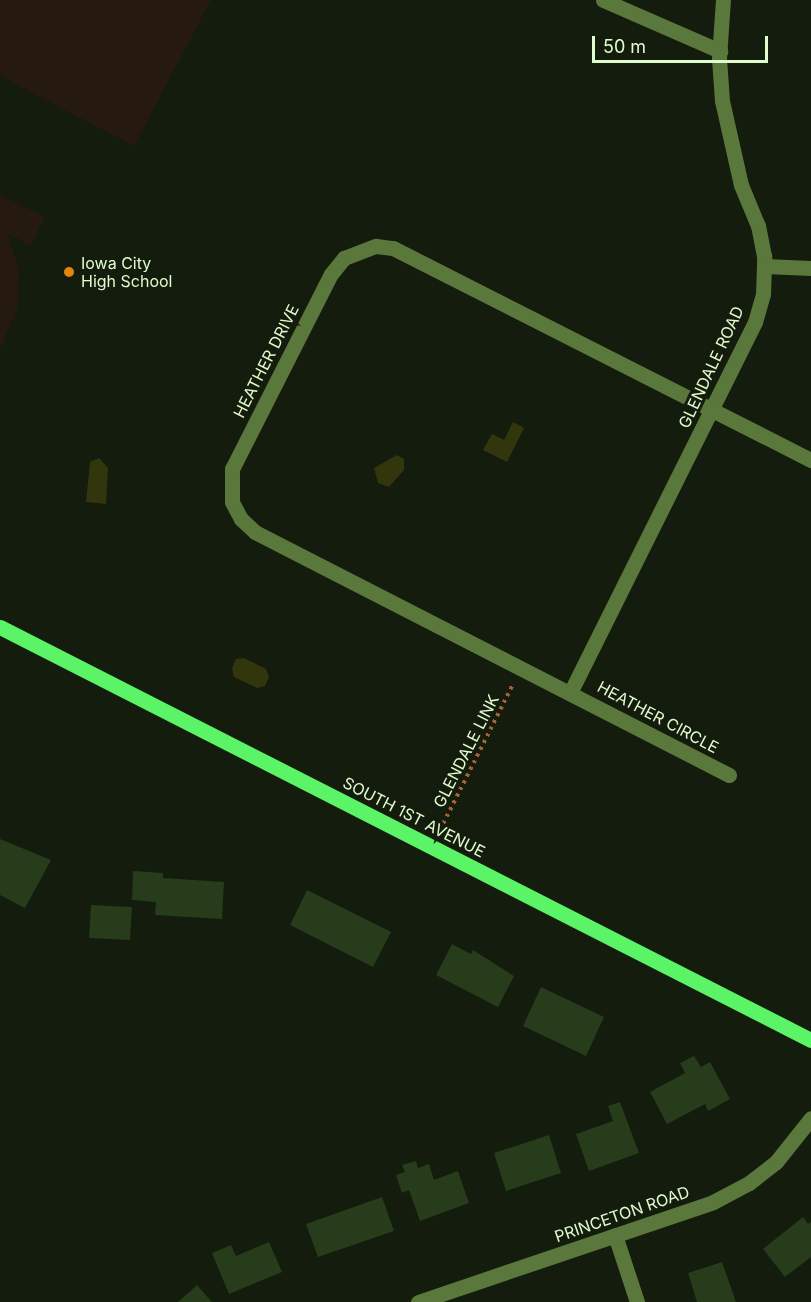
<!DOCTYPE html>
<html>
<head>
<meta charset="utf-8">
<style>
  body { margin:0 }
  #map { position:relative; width:811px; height:1302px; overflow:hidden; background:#131c0d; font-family:Inter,sans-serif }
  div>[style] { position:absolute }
  .green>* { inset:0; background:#261910 }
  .water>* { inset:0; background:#33360c }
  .building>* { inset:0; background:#263c1a }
  .path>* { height:4px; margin-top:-2px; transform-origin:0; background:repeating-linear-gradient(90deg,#a66235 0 3px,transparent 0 7.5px) }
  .minor>* { height:15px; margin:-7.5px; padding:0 7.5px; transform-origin:7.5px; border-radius:7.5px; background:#5a783b }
  .major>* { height:15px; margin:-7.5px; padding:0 7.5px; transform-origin:7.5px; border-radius:7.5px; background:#5bf467 }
  .dots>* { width:16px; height:16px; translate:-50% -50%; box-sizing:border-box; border:3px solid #131c0d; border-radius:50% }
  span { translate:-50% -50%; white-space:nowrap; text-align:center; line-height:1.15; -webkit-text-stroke:6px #131c0d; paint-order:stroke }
  .poi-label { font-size:16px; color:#e0fbcc }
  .left { translate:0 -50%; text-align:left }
  .street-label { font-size:16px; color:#e0fbcc }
  .scale { position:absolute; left:592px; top:36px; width:176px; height:27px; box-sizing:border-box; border:3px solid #e0fbcc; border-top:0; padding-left:8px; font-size:18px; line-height:21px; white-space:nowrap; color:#e0fbcc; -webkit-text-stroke:4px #131c0d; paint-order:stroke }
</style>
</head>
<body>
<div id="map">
  <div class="green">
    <i style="clip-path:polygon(0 0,211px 0,134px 146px,0 76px)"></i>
    <i style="clip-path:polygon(0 195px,45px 217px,31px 245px,7px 233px,19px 270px,18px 307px,0 350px)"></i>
  </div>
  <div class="water">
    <i style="clip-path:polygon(513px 422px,524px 428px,507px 462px,483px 450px,492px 434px,504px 440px)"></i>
    <i style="clip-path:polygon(397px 455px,404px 459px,404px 470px,389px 487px,378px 483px,374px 468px)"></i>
    <i style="clip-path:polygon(99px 458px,108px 468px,106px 504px,86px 502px,90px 462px)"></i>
    <i style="clip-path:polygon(244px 658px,266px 669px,269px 677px,265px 686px,257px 688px,234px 677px,232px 668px,236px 659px)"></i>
  </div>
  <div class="building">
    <i style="clip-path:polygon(0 839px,51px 860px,25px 908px,0 895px)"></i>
    <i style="clip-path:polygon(133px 871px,163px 873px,163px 878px,224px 882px,222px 919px,155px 915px,156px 902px,132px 900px)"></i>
    <i style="clip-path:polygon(307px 890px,391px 932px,373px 967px,290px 925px)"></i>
    <i style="clip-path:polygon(91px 905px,132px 907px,130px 940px,89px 938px)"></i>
    <i style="clip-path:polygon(452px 944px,471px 954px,473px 950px,514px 976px,498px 1007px,436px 975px)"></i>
    <i style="clip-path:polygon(541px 987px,604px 1017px,586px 1056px,523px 1026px)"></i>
    <i style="clip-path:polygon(694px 1056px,701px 1067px,710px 1062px,730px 1099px,708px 1111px,705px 1104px,667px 1124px,650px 1092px,685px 1073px,680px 1063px)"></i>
    <i style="clip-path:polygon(620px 1102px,639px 1153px,589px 1171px,576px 1134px,613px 1121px,608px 1106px)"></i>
    <i style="clip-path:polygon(549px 1135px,561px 1173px,506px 1191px,494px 1153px)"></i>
    <i style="clip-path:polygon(416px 1161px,418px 1168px,429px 1164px,434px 1180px,458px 1171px,469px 1203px,420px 1221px,409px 1190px,402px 1193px,396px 1175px,405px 1172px,402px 1165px)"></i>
    <i style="clip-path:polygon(382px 1197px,394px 1231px,318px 1257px,306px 1224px)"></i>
    <i style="clip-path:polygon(803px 1217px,808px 1224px,811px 1222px,811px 1257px,785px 1277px,763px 1249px)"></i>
    <i style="clip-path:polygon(269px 1242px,282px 1272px,229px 1294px,212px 1253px,231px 1245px,236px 1256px)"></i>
    <i style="clip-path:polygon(722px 1262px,736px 1302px,697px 1302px,688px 1273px)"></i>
    <i style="clip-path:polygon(197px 1285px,212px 1302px,178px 1302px)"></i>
  </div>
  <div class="path">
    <i style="left:440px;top:830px;width:163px;rotate:-63.4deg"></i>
  </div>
  <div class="minor">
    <i style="left:603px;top:0;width:128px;rotate:23.6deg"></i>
    <i style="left:765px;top:266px;width:46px;rotate:2.5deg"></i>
    <i style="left:571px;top:691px;width:412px;rotate:-63.5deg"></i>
    <i style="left:755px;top:322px;width:29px;rotate:-74deg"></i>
    <i style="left:763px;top:294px;width:38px;rotate:-88deg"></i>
    <i style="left:764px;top:256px;width:31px;rotate:-101deg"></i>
    <i style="left:758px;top:226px;width:44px;rotate:-112.5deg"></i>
    <i style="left:741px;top:185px;width:86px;rotate:-102.7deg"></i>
    <i style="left:722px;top:101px;width:43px;rotate:-94deg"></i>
    <i style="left:719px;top:58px;width:58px;rotate:-86.1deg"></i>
    <i style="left:729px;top:775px;width:533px;rotate:-152.86deg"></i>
    <i style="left:255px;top:532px;width:19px;rotate:-137deg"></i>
    <i style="left:241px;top:519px;width:19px;rotate:-118deg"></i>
    <i style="left:232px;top:502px;width:33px;rotate:-90deg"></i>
    <i style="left:232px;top:469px;width:219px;rotate:-63.1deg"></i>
    <i style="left:331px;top:274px;width:21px;rotate:-51deg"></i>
    <i style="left:344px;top:258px;width:34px;rotate:-21deg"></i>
    <i style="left:376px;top:246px;width:17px;rotate:7deg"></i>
    <i style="left:393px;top:248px;width:469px;rotate:26.9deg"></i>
    <i style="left:615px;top:1235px;width:71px;rotate:71.8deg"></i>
    <i style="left:418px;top:1302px;width:311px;rotate:-18.7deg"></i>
    <i style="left:713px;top:1202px;width:41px;rotate:-27.8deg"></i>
    <i style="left:749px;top:1183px;width:34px;rotate:-38deg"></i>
    <i style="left:776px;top:1162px;width:56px;rotate:-51.5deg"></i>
  </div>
  <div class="major">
    <i style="left:0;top:627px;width:910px;rotate:26.99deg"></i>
  </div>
  <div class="dots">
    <i style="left:69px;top:272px;background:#e38510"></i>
  </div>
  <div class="poi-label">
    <span class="left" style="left:81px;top:272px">Iowa City<br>High School</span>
  </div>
  <div class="street-label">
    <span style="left:266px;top:361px;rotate:-63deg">HEATHER DRIVE</span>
    <span style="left:711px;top:367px;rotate:-65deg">GLENDALE ROAD</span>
    <span style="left:658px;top:717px;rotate:28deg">HEATHER CIRCLE</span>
    <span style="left:466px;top:751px;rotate:-63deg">GLENDALE LINK</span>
    <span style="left:414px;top:817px;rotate:27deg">SOUTH 1ST AVENUE</span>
    <span style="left:622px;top:1214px;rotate:-19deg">PRINCETON ROAD</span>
  </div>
  <div class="scale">50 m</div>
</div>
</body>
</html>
